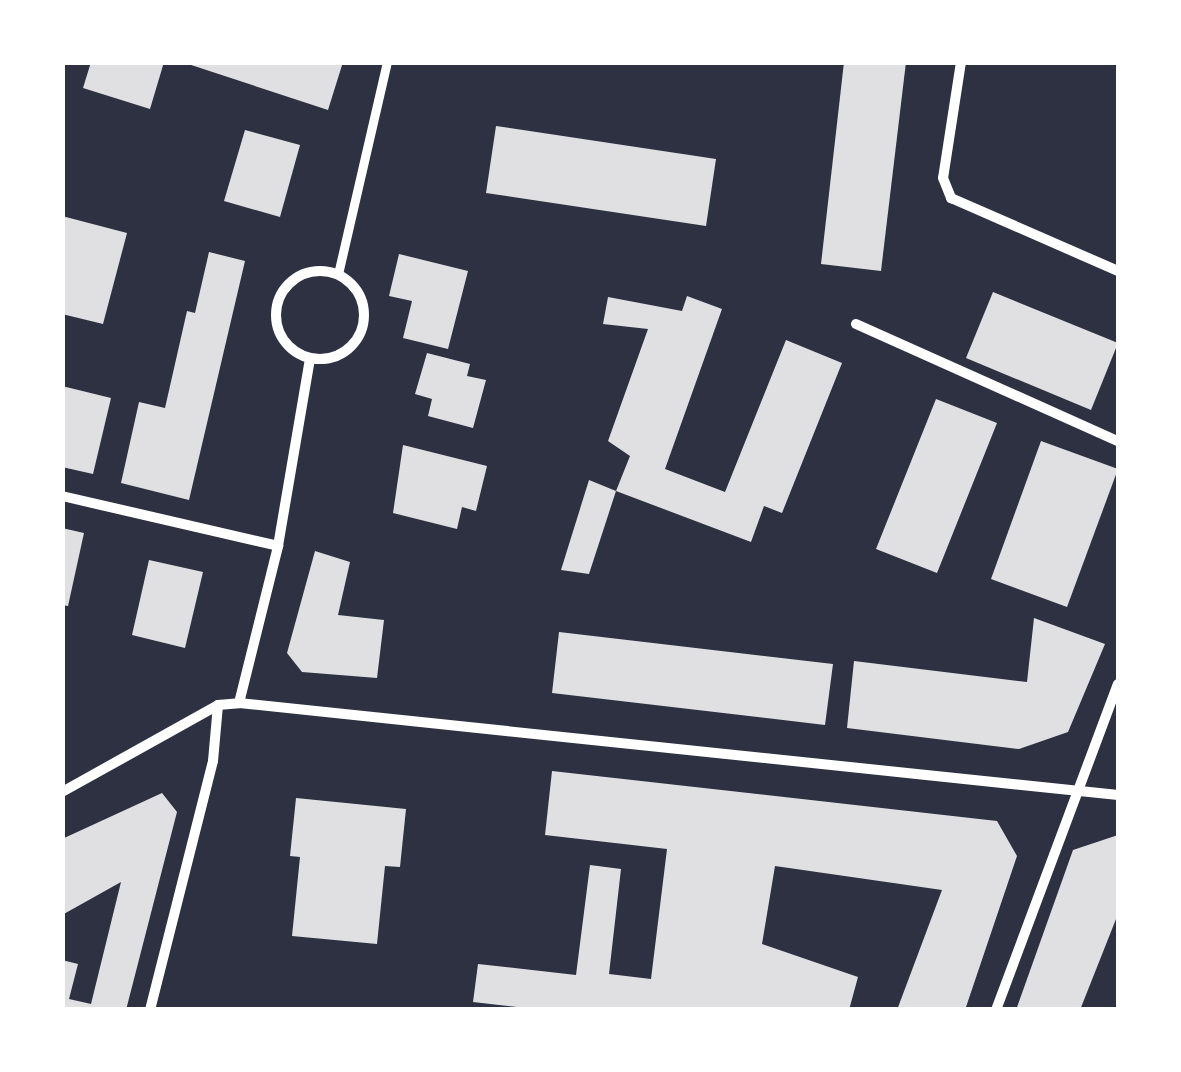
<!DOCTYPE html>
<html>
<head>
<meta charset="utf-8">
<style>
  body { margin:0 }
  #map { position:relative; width:1181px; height:1072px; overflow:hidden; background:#2d3142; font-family:Raleway,sans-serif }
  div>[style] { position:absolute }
  .building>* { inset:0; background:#e0e0e3 }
  .pedestrian>* { height:9px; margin:-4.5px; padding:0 4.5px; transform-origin:4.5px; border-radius:4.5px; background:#fff }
  .minor>* { height:10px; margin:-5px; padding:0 5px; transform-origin:5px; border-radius:5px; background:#fff }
  .minor>.ring { margin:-5px; padding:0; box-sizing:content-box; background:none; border:10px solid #fff; border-radius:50% }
  span { translate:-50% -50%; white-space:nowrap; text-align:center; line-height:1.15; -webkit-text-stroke:8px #fff; paint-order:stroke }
  .frame { position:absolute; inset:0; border:65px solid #fff; pointer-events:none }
</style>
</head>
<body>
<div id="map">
  <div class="building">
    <i style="clip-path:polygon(91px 62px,164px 62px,150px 109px,83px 88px)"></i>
    <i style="clip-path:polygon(182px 62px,343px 62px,328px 110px)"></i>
    <i style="clip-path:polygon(844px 62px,906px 62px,881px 271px,821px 264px)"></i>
    <i style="clip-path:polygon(496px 126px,716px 159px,706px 226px,486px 193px)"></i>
    <i style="clip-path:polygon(245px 130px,300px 145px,280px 217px,224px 201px)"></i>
    <i style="clip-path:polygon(62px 216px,127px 233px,103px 324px,62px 314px)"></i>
    <i style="clip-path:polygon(209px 252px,245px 261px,189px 500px,121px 483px,139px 402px,165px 408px,187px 311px,195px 313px)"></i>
    <i style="clip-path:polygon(399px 254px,468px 271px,448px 349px,403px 338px,412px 301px,389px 296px)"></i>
    <i style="clip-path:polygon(993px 292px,1118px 343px,1091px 410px,966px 358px)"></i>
    <i style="clip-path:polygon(687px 296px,722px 309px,665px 469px,725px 492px,786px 340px,842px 363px,782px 513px,764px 506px,751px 542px,616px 491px,630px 456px,608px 441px,648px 329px,603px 324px,608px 297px,682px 311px)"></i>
    <i style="clip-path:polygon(427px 353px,470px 364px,467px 376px,486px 380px,473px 428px,428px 416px,432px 399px,415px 394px)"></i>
    <i style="clip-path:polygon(62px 386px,111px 398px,93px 474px,62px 467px)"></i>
    <i style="clip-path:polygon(936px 399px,997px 423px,937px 573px,876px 549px)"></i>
    <i style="clip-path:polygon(1041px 441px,1118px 469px,1067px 607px,991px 579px)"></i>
    <i style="clip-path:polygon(403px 445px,487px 466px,476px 511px,462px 507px,457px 529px,393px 513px)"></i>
    <i style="clip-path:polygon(589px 480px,616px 491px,589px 574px,561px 570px)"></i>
    <i style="clip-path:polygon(62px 528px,84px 533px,68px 606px,62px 605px)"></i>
    <i style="clip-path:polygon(315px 551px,350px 562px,338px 615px,384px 620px,377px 678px,302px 672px,287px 653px)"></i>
    <i style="clip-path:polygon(149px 560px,203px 572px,185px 648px,132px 635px)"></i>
    <i style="clip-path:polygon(1034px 618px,1105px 644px,1068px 732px,1019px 749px,847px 728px,854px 661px,1027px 682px)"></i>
    <i style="clip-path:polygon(559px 632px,833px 664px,825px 725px,552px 693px)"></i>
    <i style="clip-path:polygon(552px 771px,997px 821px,1017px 856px,965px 1010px,897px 1010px,942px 890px,775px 866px,762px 944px,858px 977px,849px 1010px,544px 1010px,473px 1002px,478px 964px,576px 975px,590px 865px,621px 869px,609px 974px,651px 979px,667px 849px,545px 835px)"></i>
    <i style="clip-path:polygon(162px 793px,177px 812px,126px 1010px,62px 1010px,62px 960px,78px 964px,69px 999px,91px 1004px,121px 882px,62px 915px,62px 839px)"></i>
    <i style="clip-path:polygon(296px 798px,406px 809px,400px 867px,385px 866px,377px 944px,292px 936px,300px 857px,290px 856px)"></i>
    <i style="clip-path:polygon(1118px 835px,1118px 914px,1080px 1010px,1016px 1010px,1073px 850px)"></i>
  </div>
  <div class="pedestrian">
    <i style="left:338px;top:274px;width:218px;rotate:-77deg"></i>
  </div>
  <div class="minor">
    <i style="left:961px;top:62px;width:117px;rotate:98.8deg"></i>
    <i style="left:943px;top:178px;width:22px;rotate:68deg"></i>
    <i style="left:951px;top:198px;width:182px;rotate:23.6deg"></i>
    <i class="ring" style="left:276px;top:271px;width:78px;height:78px"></i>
    <i style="left:856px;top:324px;width:287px;rotate:24.1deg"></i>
    <i style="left:62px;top:496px;width:222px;rotate:13deg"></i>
    <i style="left:239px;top:703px;width:162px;rotate:-76deg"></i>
    <i style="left:278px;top:546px;width:190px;rotate:-80.3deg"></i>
    <i style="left:62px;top:792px;width:179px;rotate:-29.1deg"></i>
    <i style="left:218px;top:705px;width:21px;rotate:-5deg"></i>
    <i style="left:239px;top:703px;width:884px;rotate:5.98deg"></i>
    <i style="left:150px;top:1010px;width:257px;rotate:-75.8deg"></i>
    <i style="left:213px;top:761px;width:56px;rotate:-84.9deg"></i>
    <i style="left:996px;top:1010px;width:348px;rotate:-69.5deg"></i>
  </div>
  <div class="frame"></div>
</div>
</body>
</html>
